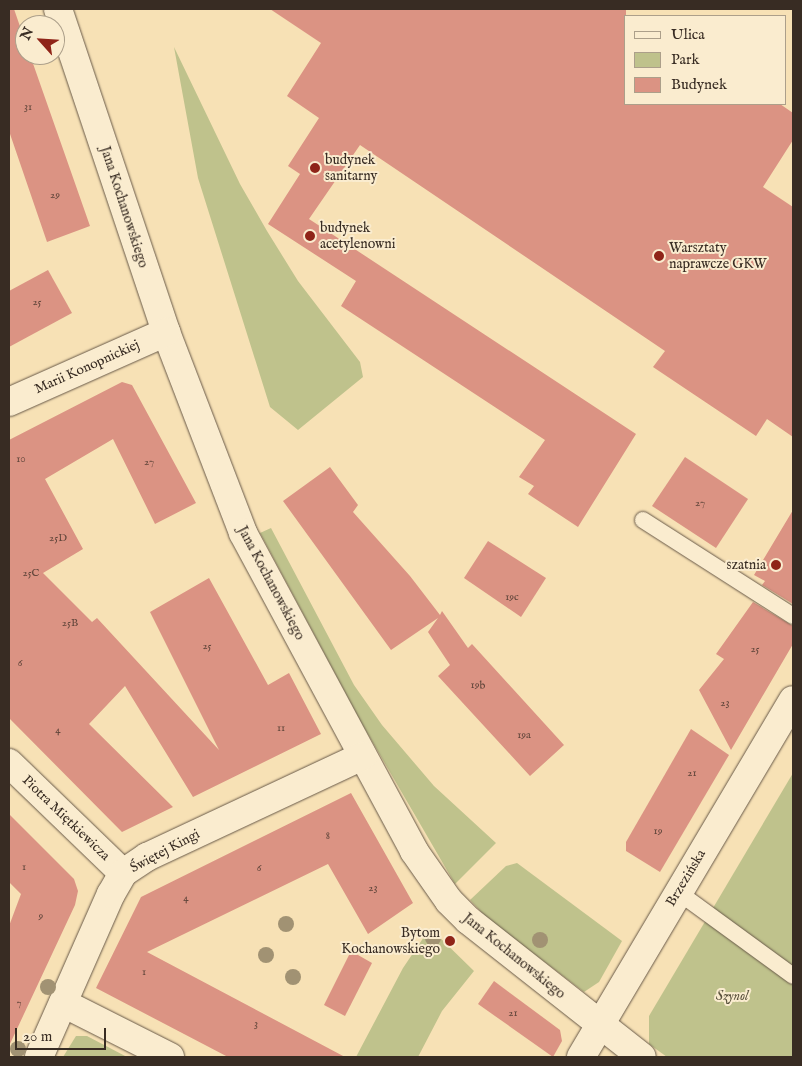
<!DOCTYPE html>
<html>
<head>
<meta charset="utf-8">
<style>
  body { margin:0 }
  #map { position:relative; width:802px; height:1066px; overflow:hidden; background:#f7e1b5; font-family:"IM FELL English",serif }
  div>[style] { position:absolute }
  .green>* { inset:0; background:#bfc28c }
  .building>* { inset:0; background:#db9383 }
  .roads { filter:drop-shadow(0 0 1px #685948) drop-shadow(0 0 1px #685948) }
  .service>* { height:16px; margin:-8px; padding:0 8px; transform-origin:8px; border-radius:8px; background:#faeccf }
  .minor>* { height:28px; margin:-14px; padding:0 14px; transform-origin:14px; border-radius:14px; background:#faeccf }
  .trees>* { width:16px; height:16px; margin:-8px; border-radius:50%; background:#a19273 }
  .dots>* { width:14px; height:14px; translate:-50% -50%; box-sizing:border-box; border:2px solid #faeccf; border-radius:50% }
  span { translate:-50% -50%; white-space:nowrap; text-align:center; line-height:1.15; -webkit-text-stroke:4px #faeccf; paint-order:stroke }
  .number-label { font-size:11px; color:#61463b }
  .number-label span { -webkit-text-stroke-width:0 }
  .poi-label { font-size:14px; color:#382c23 }
  .left { translate:0 -50%; text-align:left }
  .right { translate:-100% -50%; text-align:right }
  .street-label { font-size:14px; color:#382c23 }
  .park-label { font-size:14px; color:#5a523d; font-style:italic }
  .frame { position:absolute; inset:0; border:10px solid #382c23; pointer-events:none }
  .legend { position:absolute; left:624px; top:15px; width:162px; height:90px; box-sizing:border-box; background:#faeccf; border:1px solid #ac9f8a; margin:0; padding:6px 9px; list-style:none; font-size:15px; color:#382c23 }
  .legend li { display:flex; align-items:center; gap:10px; height:25px }
  .legend b { width:25px; border:1px solid #ac9f8a }
  .north { position:absolute; left:15px; top:15px; width:50px; height:50px; box-sizing:border-box; background:#faeccf; border:1px solid #ac9f8a; border-radius:50%; rotate:296deg; font-size:14px; font-weight:700; line-height:20px; text-align:center; color:#382c23 }
  .north::after { content:''; display:block; margin:auto; width:18px; height:22px; background:#8f2418; clip-path:polygon(50% 0,100% 100%,50% 72%,0 100%) }
  .scale { position:absolute; left:15px; top:1028px; width:91px; height:22px; box-sizing:border-box; border:2px solid #382c23; border-top:0; padding-left:6px; font-size:15px; line-height:18px; white-space:nowrap; color:#382c23; -webkit-text-stroke:4px #faeccf; paint-order:stroke }
</style>
</head>
<body>
<div id="map">
  <div class="green">
    <i style="clip-path:polygon(174px 47px,240px 184px,267px 231px,298px 281px,360px 362px,363px 377px,298px 430px,270px 407px,198px 178px)"></i>
    <i style="clip-path:polygon(271px 528px,354px 685px,382px 725px,434px 786px,496px 843px,455px 884px,362px 724px,260px 533px)"></i>
    <i style="clip-path:polygon(793px 773px,793px 1057px,667px 1057px,649px 1044px,649px 1016px)"></i>
    <i style="clip-path:polygon(517px 863px,622px 941px,599px 982px,584px 992px,487px 918px,470px 900px,506px 866px)"></i>
    <i style="clip-path:polygon(430px 928px,474px 971px,442px 1011px,418px 1057px,356px 1057px,403px 968px)"></i>
    <i style="clip-path:polygon(76px 1036px,87px 1036px,127px 1057px,63px 1057px)"></i>
  </div>
  <div class="building">
    <i style="clip-path:polygon(9px 9px,14px 9px,25px 41px,25px 55px,30px 55px,90px 226px,47px 242px,9px 131px)"></i>
    <i style="clip-path:polygon(270px 9px,626px 9px,626px 104px,780px 104px,793px 113px,793px 140px,763px 187px,793px 207px,793px 437px,767px 419px,756px 436px,653px 367px,665px 351px,360px 145px,309px 219px,636px 434px,578px 527px,528px 494px,534px 486px,519px 477px,545px 440px,341px 306px,356px 281px,268px 224px,300px 174px,288px 166px,319px 118px,287px 96px,321px 43px)"></i>
    <i style="clip-path:polygon(48px 270px,72px 313px,9px 347px,9px 291px)"></i>
    <i style="clip-path:polygon(122px 382px,132px 385px,196px 503px,155px 524px,113px 439px,45px 479px,83px 549px,43px 573px,92px 622px,97px 618px,219px 750px,150px 612px,209px 578px,268px 685px,289px 673px,321px 734px,193px 797px,125px 686px,89px 724px,173px 807px,122px 832px,9px 718px,9px 440px)"></i>
    <i style="clip-path:polygon(685px 457px,748px 499px,716px 548px,652px 506px)"></i>
    <i style="clip-path:polygon(330px 467px,358px 505px,353px 512px,410px 576px,440px 615px,442px 611px,468px 648px,472px 644px,564px 745px,530px 776px,438px 676px,450px 665px,428px 632px,438px 618px,391px 650px,283px 501px)"></i>
    <i style="clip-path:polygon(793px 510px,793px 604px,762px 585px,765px 581px,754px 575px)"></i>
    <i style="clip-path:polygon(488px 541px,546px 578px,521px 617px,464px 578px)"></i>
    <i style="clip-path:polygon(753px 602px,793px 626px,793px 644px,731px 750px,699px 690px,724px 659px,716px 654px)"></i>
    <i style="clip-path:polygon(691px 729px,729px 755px,660px 872px,626px 851px,626px 842px)"></i>
    <i style="clip-path:polygon(351px 793px,413px 903px,368px 934px,328px 864px,147px 952px,345px 1057px,228px 1057px,96px 988px,141px 897px)"></i>
    <i style="clip-path:polygon(9px 814px,74px 879px,78px 891px,75px 905px,9px 1046px,9px 926px,21px 894px,9px 882px)"></i>
    <i style="clip-path:polygon(351px 951px,372px 963px,345px 1016px,324px 1005px)"></i>
    <i style="clip-path:polygon(494px 981px,560px 1030px,562px 1041px,553px 1057px,478px 1004px)"></i>
  </div>
  <div class="roads">
    <div class="service">
      <i style="left:643px;top:520px;width:178px;rotate:32.6deg"></i>
      <i style="left:678px;top:892px;width:142px;rotate:36.1deg"></i>
    </div>
    <div class="minor">
      <i style="left:58px;top:9px;width:341px;rotate:71.5deg"></i>
      <i style="left:166px;top:332px;width:215px;rotate:69deg"></i>
      <i style="left:243px;top:533px;width:361px;rotate:61.7deg"></i>
      <i style="left:414px;top:851px;width:61px;rotate:55deg"></i>
      <i style="left:449px;top:901px;width:27px;rotate:45deg"></i>
      <i style="left:468px;top:920px;width:221px;rotate:38.2deg"></i>
      <i style="left:9px;top:402px;width:172px;rotate:-24deg"></i>
      <i style="left:9px;top:763px;width:158px;rotate:44deg"></i>
      <i style="left:63px;top:1003px;width:120px;rotate:26.8deg"></i>
      <i style="left:39px;top:1057px;width:178px;rotate:-66.2deg"></i>
      <i style="left:111px;top:894px;width:24px;rotate:-60deg"></i>
      <i style="left:123px;top:873px;width:29px;rotate:-34deg"></i>
      <i style="left:147px;top:857px;width:238px;rotate:-25.1deg"></i>
      <i style="left:581px;top:1057px;width:415px;rotate:-59.3deg"></i>
    </div>
  </div>
  <div class="trees">
    <i style="left:286px;top:924px"></i>
    <i style="left:433px;top:938px"></i>
    <i style="left:540px;top:940px"></i>
    <i style="left:266px;top:955px"></i>
    <i style="left:293px;top:977px"></i>
    <i style="left:48px;top:987px"></i>
    <i style="left:18px;top:1049px"></i>
  </div>
  <div class="dots">
    <i style="left:315px;top:168px;background:#8f2418"></i>
    <i style="left:310px;top:236px;background:#8f2418"></i>
    <i style="left:659px;top:256px;background:#8f2418"></i>
    <i style="left:776px;top:565px;background:#8f2418"></i>
    <i style="left:450px;top:941px;background:#8f2418"></i>
  </div>
  <div class="number-label">
    <span style="left:28px;top:107px">31</span>
    <span style="left:55px;top:195px">29</span>
    <span style="left:37px;top:302px">25</span>
    <span style="left:21px;top:459px">10</span>
    <span style="left:149px;top:462px">27</span>
    <span style="left:700px;top:503px">27</span>
    <span style="left:58px;top:538px">25D</span>
    <span style="left:31px;top:573px">25C</span>
    <span style="left:512px;top:597px">19c</span>
    <span style="left:70px;top:623px">25B</span>
    <span style="left:207px;top:646px">25</span>
    <span style="left:755px;top:649px">25</span>
    <span style="left:20px;top:663px">6</span>
    <span style="left:478px;top:685px">19b</span>
    <span style="left:725px;top:703px">23</span>
    <span style="left:281px;top:728px">11</span>
    <span style="left:58px;top:730px">4</span>
    <span style="left:524px;top:735px">19a</span>
    <span style="left:692px;top:773px">21</span>
    <span style="left:658px;top:831px">19</span>
    <span style="left:328px;top:836px">8</span>
    <span style="left:24px;top:867px">1</span>
    <span style="left:259px;top:868px">6</span>
    <span style="left:373px;top:888px">23</span>
    <span style="left:186px;top:898px">4</span>
    <span style="left:41px;top:916px">9</span>
    <span style="left:144px;top:972px">1</span>
    <span style="left:19px;top:1003px">7</span>
    <span style="left:513px;top:1013px">21</span>
    <span style="left:256px;top:1024px">3</span>
  </div>
  <div class="poi-label">
    <span class="left" style="left:325px;top:168px">budynek<br>sanitarny</span>
    <span class="left" style="left:320px;top:236px">budynek<br>acetylenowni</span>
    <span class="left" style="left:669px;top:256px">Warsztaty<br>naprawcze GKW</span>
    <span class="right" style="left:766px;top:565px">szatnia</span>
    <span class="right" style="left:440px;top:941px">Bytom<br>Kochanowskiego</span>
  </div>
  <div class="street-label">
    <span style="left:124px;top:207px;rotate:72deg">Jana Kochanowskiego</span>
    <span style="left:87px;top:367px;rotate:-24deg">Marii Konopnickiej</span>
    <span style="left:271px;top:583px;rotate:62deg">Jana Kochanowskiego</span>
    <span style="left:66px;top:818px;rotate:44deg">Piotra Miętkiewicza</span>
    <span style="left:165px;top:851px;rotate:-28deg">Świętej Kingi</span>
    <span style="left:686px;top:878px;rotate:-59deg">Brzezińska</span>
    <span style="left:514px;top:956px;rotate:39deg">Jana Kochanowskiego</span>
  </div>
  <div class="park-label">
    <span style="left:732px;top:996px">Szynol</span>
  </div>
  <div class="frame"></div>
  <ul class="legend">
  <li><b style="height:6px;background:#faeccf"></b>Ulica</li>
  <li><b style="height:14px;background:#bfc28c"></b>Park</li>
  <li><b style="height:14px;background:#db9383"></b>Budynek</li>
  </ul>
  <div class="north">N</div>
  <div class="scale">20 m</div>
</div>
</body>
</html>
